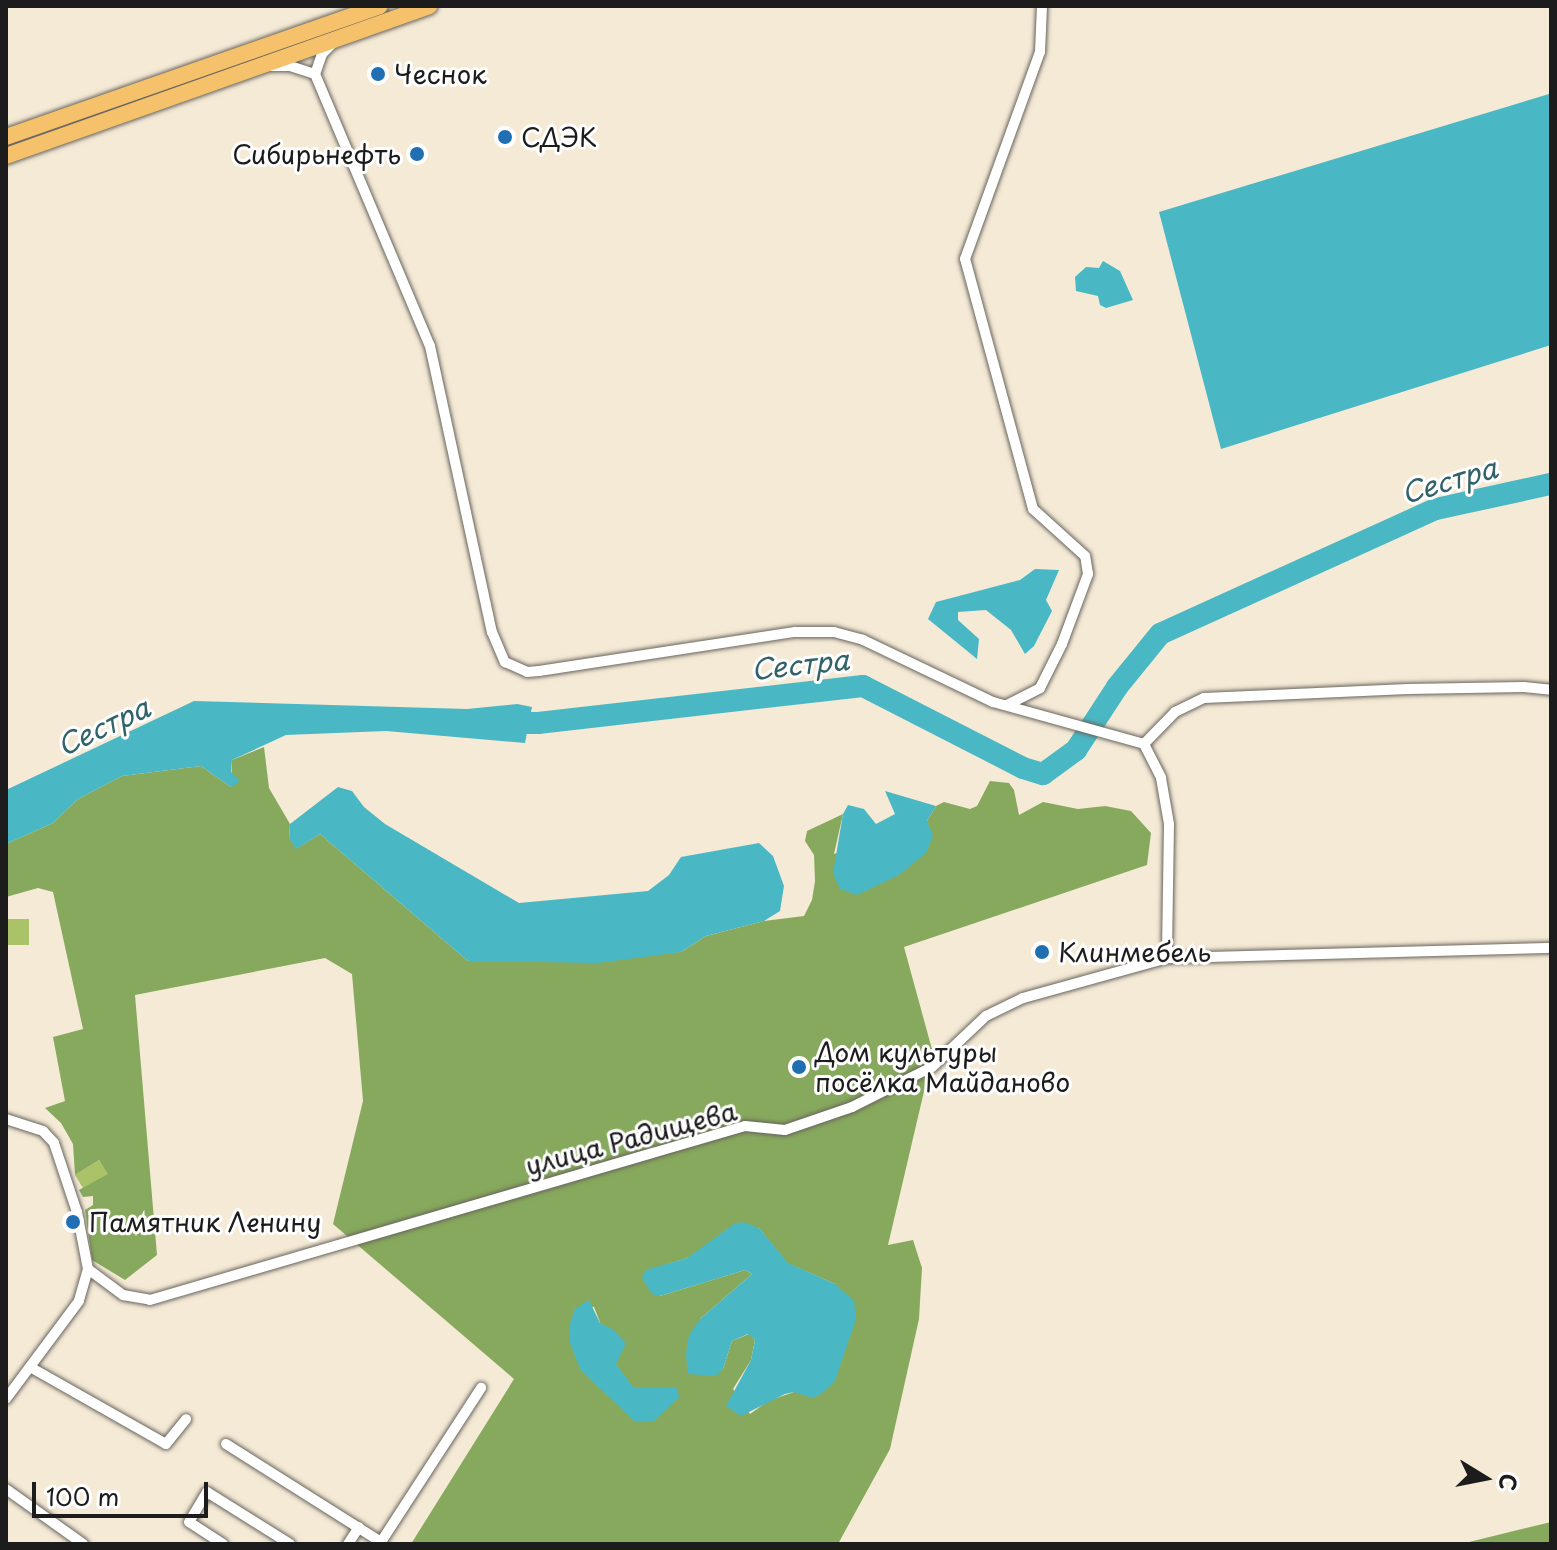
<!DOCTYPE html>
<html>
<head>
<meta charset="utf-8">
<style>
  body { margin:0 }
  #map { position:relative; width:1557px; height:1550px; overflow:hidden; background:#f5ead6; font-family:"Playpen Sans",sans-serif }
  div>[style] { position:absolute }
  .green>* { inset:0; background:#aac369 }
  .forest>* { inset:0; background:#87a95d }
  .water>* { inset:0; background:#4ab8c4 }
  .river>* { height:22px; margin:-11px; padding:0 11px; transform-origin:11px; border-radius:11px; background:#4ab8c4 }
  .roads { filter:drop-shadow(0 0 2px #68645d) drop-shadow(0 0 2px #68645d) }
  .minor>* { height:10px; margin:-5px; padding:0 5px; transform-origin:5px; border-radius:5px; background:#fff }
  .trunk>* { height:16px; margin:-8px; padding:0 8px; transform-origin:8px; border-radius:8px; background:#f6c16b }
  .dots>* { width:22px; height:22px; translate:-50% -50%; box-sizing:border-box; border:4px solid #fff; border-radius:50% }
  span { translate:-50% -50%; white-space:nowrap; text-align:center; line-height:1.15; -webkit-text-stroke:6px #fff; paint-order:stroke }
  .poi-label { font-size:26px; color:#1c1c1c }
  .left { translate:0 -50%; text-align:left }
  .right { translate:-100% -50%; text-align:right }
  .street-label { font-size:26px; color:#1c1c1c }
  .water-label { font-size:28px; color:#316268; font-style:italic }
  .frame { position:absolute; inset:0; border:8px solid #1c1c1c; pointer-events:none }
  .north { position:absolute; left:1445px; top:1438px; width:80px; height:80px; -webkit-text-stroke:6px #fff; paint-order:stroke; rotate:100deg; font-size:22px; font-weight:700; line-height:32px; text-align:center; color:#1c1c1c }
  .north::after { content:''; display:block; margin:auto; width:28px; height:36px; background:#1c1c1c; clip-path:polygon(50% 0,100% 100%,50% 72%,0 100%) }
  .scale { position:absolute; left:32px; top:1482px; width:176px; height:36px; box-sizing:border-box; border:4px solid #1c1c1c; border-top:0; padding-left:10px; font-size:24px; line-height:28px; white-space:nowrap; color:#1c1c1c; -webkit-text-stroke:6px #fff; paint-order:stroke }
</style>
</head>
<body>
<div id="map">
  <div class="green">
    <i style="clip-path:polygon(6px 919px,29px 919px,29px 945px,6px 945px)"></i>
    <i style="clip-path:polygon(99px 1160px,109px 1174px,84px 1190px,75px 1175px)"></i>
  </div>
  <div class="forest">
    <i style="clip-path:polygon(evenodd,264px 747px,269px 788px,290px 824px,289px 838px,297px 848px,320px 834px,468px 961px,681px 952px,706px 936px,764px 921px,804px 916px,812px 900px,815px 881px,814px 855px,805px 841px,807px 831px,843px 814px,834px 854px,927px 821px,936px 806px,944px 802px,970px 809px,977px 806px,990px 781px,1009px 783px,1014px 790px,1019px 815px,1043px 802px,1078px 809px,1105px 806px,1131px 811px,1151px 833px,1147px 865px,904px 947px,933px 1053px,888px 1245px,913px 1240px,922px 1268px,919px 1319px,890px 1449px,838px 1544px,411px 1544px,514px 1379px,333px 1224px,363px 1101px,352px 974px,325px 958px,135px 995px,157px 1255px,125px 1280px,92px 1260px,85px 1210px,93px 1205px,93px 1196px,83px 1197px,79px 1190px,108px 1174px,99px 1160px,75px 1175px,73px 1144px,61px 1123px,45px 1108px,65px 1101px,53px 1037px,83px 1029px,53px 892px,38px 888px,6px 897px,6px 844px,53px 823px,78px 799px,122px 776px,201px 766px,231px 787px,232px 760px,264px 747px,759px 1228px,787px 1263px,835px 1284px,794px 1392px,768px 1401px,750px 1414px,733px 1389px,751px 1360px,755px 1340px,749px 1334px,732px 1341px,723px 1369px,700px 1319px,752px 1274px,745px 1270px,660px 1296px,646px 1271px,687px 1258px,759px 1228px,264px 747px,594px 1307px,616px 1364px,633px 1387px,575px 1309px,594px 1307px)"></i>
    <i style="clip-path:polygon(1551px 1522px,1551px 1544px,1461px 1544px)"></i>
  </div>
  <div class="water">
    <i style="clip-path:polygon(1551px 86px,1551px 345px,1221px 449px,1159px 212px,1549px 94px)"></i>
    <i style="clip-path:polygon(1103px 261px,1120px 271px,1133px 300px,1106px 308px,1100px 305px,1098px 296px,1076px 291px,1075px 277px,1086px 267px,1099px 268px)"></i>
    <i style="clip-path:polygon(1035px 569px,1059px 570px,1046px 600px,1052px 611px,1034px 646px,1025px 654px,1011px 630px,986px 610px,958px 612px,958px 620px,979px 639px,977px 659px,928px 619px,936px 602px,1020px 580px)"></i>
    <i style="clip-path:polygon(194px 701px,467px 709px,517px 704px,532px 707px,525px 743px,386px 731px,286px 735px,232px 760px,231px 772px,240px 781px,231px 787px,201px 766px,122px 776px,78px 799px,53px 823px,6px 844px,6px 790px)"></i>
    <i style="clip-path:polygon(338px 787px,352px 791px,364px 807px,385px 824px,519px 903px,648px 891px,669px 875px,681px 857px,759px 843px,773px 856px,784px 886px,780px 911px,764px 921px,706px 936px,681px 952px,598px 963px,468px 961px,320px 834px,296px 849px,289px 838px,290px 824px)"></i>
    <i style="clip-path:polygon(885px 791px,936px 806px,927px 821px,933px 836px,926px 853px,899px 875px,857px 895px,840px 889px,833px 873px,843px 814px,848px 805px,864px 809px,876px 824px,895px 814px)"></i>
    <i style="clip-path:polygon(743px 1222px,759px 1228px,788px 1263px,835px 1284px,854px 1301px,856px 1319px,835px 1381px,821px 1394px,813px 1398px,794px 1392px,785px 1394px,741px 1416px,726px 1406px,751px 1360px,755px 1340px,748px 1334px,732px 1341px,723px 1369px,716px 1376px,688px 1374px,686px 1354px,689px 1335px,700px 1319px,752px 1274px,745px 1270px,660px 1296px,652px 1294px,642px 1278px,646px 1270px,687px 1258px,734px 1224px)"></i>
    <i style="clip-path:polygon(589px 1300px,600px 1323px,614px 1330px,626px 1343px,616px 1364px,633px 1387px,677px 1388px,679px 1397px,653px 1422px,635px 1422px,580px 1369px,570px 1343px,569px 1326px,575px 1309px)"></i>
  </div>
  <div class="river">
    <i style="left:501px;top:723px;width:37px"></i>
    <i style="left:538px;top:723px;width:327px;rotate:-6.5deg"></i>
    <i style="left:863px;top:686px;width:180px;rotate:27.1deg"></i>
    <i style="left:1023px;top:768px;width:21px;rotate:17deg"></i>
    <i style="left:1043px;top:774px;width:41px;rotate:-36deg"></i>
    <i style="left:1076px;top:750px;width:75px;rotate:-56.9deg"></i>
    <i style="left:1117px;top:687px;width:68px;rotate:-50.9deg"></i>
    <i style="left:1160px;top:634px;width:303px;rotate:-24.4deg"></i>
    <i style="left:1436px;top:509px;width:118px;rotate:-12.3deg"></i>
  </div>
  <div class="roads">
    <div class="minor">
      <i style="left:334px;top:42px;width:17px;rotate:135deg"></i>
      <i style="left:322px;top:54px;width:21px;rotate:109deg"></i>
      <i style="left:315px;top:74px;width:295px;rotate:67.1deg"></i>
      <i style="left:430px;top:346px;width:293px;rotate:77.8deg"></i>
      <i style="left:492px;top:632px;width:33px;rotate:67deg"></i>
      <i style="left:505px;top:662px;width:24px;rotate:24deg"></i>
      <i style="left:527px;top:672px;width:12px;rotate:-5deg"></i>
      <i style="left:539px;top:671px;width:259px;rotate:-8.7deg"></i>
      <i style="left:795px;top:632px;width:39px"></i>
      <i style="left:834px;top:632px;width:30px;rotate:15deg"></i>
      <i style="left:863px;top:640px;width:144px;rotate:25.5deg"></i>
      <i style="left:993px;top:702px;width:157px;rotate:15.5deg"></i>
      <i style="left:1144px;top:744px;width:38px;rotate:63deg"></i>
      <i style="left:1161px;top:778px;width:47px;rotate:80.1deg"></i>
      <i style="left:1169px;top:824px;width:134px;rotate:90.9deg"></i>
      <i style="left:1167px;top:958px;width:384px;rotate:-1.5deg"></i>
      <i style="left:270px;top:66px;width:20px"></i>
      <i style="left:290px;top:66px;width:26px;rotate:18deg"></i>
      <i style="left:1007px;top:705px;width:37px;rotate:-27deg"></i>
      <i style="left:1040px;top:688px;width:49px;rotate:-63.4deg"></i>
      <i style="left:1062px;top:644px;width:75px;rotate:-69.6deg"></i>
      <i style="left:1088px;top:574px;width:18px;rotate:-99deg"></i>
      <i style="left:1085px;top:556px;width:70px;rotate:-137.9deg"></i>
      <i style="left:1033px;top:509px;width:259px;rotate:-105.2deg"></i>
      <i style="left:965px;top:259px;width:220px;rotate:-70.1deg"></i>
      <i style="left:1040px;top:52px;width:46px;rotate:-87.5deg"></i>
      <i style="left:1144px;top:744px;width:45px;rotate:-45.9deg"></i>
      <i style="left:1175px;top:712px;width:32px;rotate:-26deg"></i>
      <i style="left:1204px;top:698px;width:204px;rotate:-2.5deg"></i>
      <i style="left:1408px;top:689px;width:116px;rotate:-1deg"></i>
      <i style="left:1524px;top:687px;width:27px;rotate:6deg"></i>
      <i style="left:6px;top:1119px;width:39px;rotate:18deg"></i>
      <i style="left:43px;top:1131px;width:16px;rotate:47deg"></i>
      <i style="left:54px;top:1143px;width:73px;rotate:71.6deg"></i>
      <i style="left:77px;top:1212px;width:58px;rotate:79.1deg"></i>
      <i style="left:88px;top:1269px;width:33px;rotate:106deg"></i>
      <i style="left:79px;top:1301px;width:122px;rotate:126.7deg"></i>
      <i style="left:88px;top:1269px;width:44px;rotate:36.6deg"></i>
      <i style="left:123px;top:1295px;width:27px;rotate:10deg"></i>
      <i style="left:150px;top:1300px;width:620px;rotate:-16.3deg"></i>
      <i style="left:745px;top:1126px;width:40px;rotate:5.7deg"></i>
      <i style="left:785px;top:1130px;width:71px;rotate:-18.9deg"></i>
      <i style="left:852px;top:1107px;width:89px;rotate:-26.6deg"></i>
      <i style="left:932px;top:1067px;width:74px;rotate:-43.4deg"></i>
      <i style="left:986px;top:1016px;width:41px;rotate:-25.9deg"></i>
      <i style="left:1023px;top:998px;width:149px;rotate:-15.5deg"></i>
      <i style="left:30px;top:1367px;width:156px;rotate:29.5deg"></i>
      <i style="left:166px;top:1444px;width:32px;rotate:-51deg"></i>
      <i style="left:226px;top:1444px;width:183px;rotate:32.3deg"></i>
      <i style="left:381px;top:1542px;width:184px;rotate:-57deg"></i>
      <i style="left:6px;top:1489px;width:95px;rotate:35.5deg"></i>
      <i style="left:223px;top:1544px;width:40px;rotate:-147.1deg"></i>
      <i style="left:189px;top:1522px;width:35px;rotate:-59deg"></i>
      <i style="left:207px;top:1492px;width:98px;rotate:32.1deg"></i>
      <i style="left:348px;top:1544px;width:20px;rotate:-57deg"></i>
    </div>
    <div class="trunk">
      <i style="left:6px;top:137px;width:396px;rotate:-19.3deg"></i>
      <i style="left:6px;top:156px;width:449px;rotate:-19.5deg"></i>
    </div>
  </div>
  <div class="dots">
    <i style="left:378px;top:74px;background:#1f6fb2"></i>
    <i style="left:505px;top:137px;background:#1f6fb2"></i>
    <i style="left:417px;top:154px;background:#1f6fb2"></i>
    <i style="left:1042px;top:952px;background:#1f6fb2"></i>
    <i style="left:799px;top:1067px;background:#1f6fb2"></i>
    <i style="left:73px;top:1222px;background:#1f6fb2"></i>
  </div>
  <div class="poi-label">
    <span class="left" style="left:394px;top:74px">Чеснок</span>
    <span class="left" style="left:521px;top:137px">СДЭК</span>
    <span class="right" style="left:401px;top:154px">Сибирьнефть</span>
    <span class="left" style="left:1058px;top:952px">Клинмебель</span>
    <span class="left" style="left:815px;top:1067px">Дом культуры<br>посёлка Майданово</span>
    <span class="left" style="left:89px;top:1222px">Памятник Ленину</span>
  </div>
  <div class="street-label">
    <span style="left:631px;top:1138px;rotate:-15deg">улица Радищева</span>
  </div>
  <div class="water-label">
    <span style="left:1449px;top:480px;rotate:-16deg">Сестра</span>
    <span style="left:800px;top:664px;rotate:-6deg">Сестра</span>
    <span style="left:103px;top:726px;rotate:-25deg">Сестра</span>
  </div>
  <div class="frame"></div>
  <div class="north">С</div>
  <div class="scale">100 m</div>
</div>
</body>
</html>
